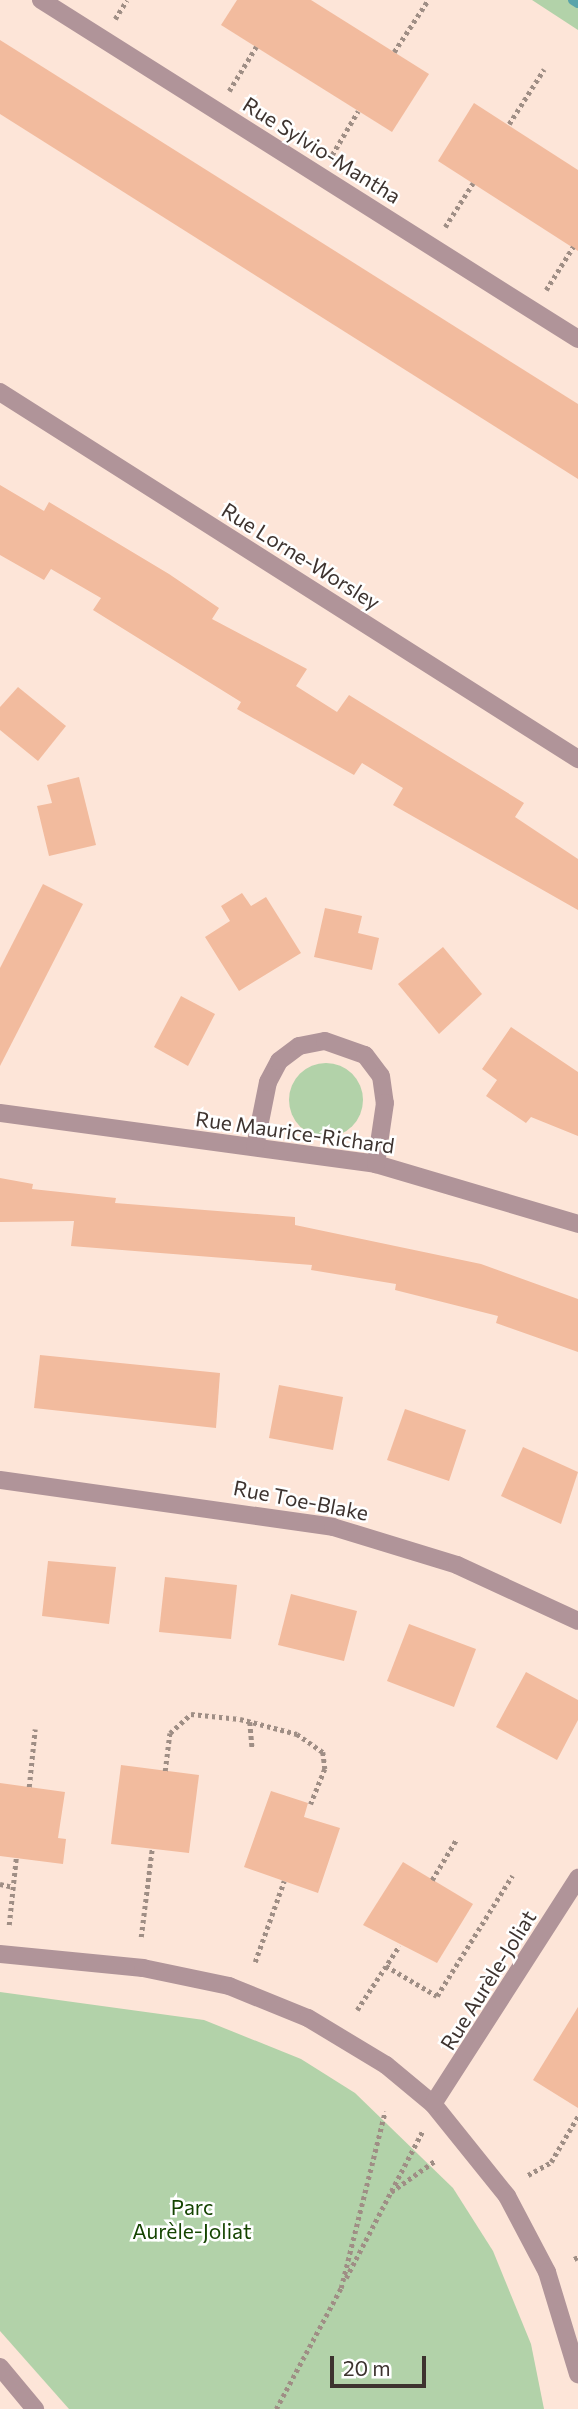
<!DOCTYPE html>
<html>
<head>
<meta charset="utf-8">
<style>
  body { margin:0 }
  #map { position:relative; width:578px; height:2409px; overflow:hidden; background:#fde5d8; font-family:Commissioner,sans-serif }
  div>[style] { position:absolute }
  .green>* { inset:0; background:#b2d2a9 }
  .round { border-radius:50% }
  .stream>* { height:10px; margin:-5px; padding:0 5px; transform-origin:5px; border-radius:5px; background:#59a4aa }
  .building>* { inset:0; background:#f2bb9e }
  .path>* { height:4.5px; margin-top:-2.25px; transform-origin:0; background:repeating-linear-gradient(90deg,#9f8e85 0 3.5px,transparent 0 7px) }
  .minor>* { height:18px; margin:-9px; padding:0 9px; transform-origin:9px; border-radius:9px; background:#b09499 }
  span { translate:-50% -50%; white-space:nowrap; text-align:center; line-height:1.15; -webkit-text-stroke:5px #fff; paint-order:stroke }
  .street-label { font-size:21px; color:#3d332f }
  .park-label { font-size:21px; color:#154401 }
  .scale { position:absolute; left:330px; top:2356px; width:96px; height:32px; box-sizing:border-box; border:4px solid #3d332f; border-top:0; padding-left:9px; font-size:21px; line-height:24px; white-space:nowrap; color:#3d332f; -webkit-text-stroke:5px #fff; paint-order:stroke }
</style>
</head>
<body>
<div id="map">
  <div class="green">
    <i style="clip-path:polygon(532px 0,578px 0,578px 30px)"></i>
    <i class="round" style="left:289px;top:1063px;width:74px;height:74px"></i>
    <i style="clip-path:polygon(0 1992px,204px 2020px,301px 2059px,355px 2093px,453px 2188px,493px 2251px,531px 2344px,544px 2409px,69px 2409px,0 2331px)"></i>
  </div>
  <div class="stream">
    <i style="left:573px;top:0;width:6px;rotate:31deg"></i>
  </div>
  <div class="building">
    <i style="clip-path:polygon(237px 0,311px 0,429px 74px,392px 132px,221px 25px)"></i>
    <i style="clip-path:polygon(0 40px,578px 404px,578px 479px,0 114px)"></i>
    <i style="clip-path:polygon(474px 103px,578px 170px,578px 251px,438px 161px)"></i>
    <i style="clip-path:polygon(0 485px,44px 511px,49px 502px,169px 574px,219px 608px,212px 619px,307px 669px,296px 686px,337px 712px,349px 695px,524px 803px,515px 817px,578px 859px,578px 910px,393px 805px,403px 788px,362px 763px,354px 775px,237px 709px,241px 702px,93px 610px,101px 598px,51px 569px,44px 580px,0 555px)"></i>
    <i style="clip-path:polygon(18px 687px,66px 726px,38px 761px,0 730px,0 707px)"></i>
    <i style="clip-path:polygon(79px 777px,96px 845px,49px 856px,37px 806px,52px 803px,47px 785px)"></i>
    <i style="clip-path:polygon(43px 884px,83px 904px,0 1066px,0 968px)"></i>
    <i style="clip-path:polygon(242px 893px,251px 906px,266px 897px,301px 953px,239px 991px,205px 937px,230px 921px,221px 906px)"></i>
    <i style="clip-path:polygon(325px 908px,362px 916px,358px 933px,379px 938px,372px 970px,314px 957px)"></i>
    <i style="clip-path:polygon(443px 947px,482px 994px,439px 1034px,398px 984px)"></i>
    <i style="clip-path:polygon(181px 996px,215px 1014px,188px 1066px,154px 1047px)"></i>
    <i style="clip-path:polygon(511px 1027px,578px 1072px,578px 1136px,531px 1117px,526px 1123px,486px 1096px,497px 1080px,482px 1069px)"></i>
    <i style="clip-path:polygon(0 1178px,33px 1184px,32px 1189px,116px 1198px,115px 1203px,295px 1217px,295px 1225px,481px 1264px,578px 1299px,578px 1352px,496px 1323px,498px 1316px,395px 1290px,396px 1284px,311px 1270px,312px 1265px,71px 1246px,74px 1221px,0 1222px)"></i>
    <i style="clip-path:polygon(40px 1355px,220px 1373px,216px 1428px,34px 1408px)"></i>
    <i style="clip-path:polygon(279px 1385px,343px 1397px,333px 1450px,269px 1438px)"></i>
    <i style="clip-path:polygon(405px 1409px,466px 1430px,449px 1481px,387px 1460px)"></i>
    <i style="clip-path:polygon(523px 1447px,578px 1472px,561px 1524px,501px 1496px)"></i>
    <i style="clip-path:polygon(48px 1561px,116px 1567px,109px 1624px,42px 1616px)"></i>
    <i style="clip-path:polygon(165px 1577px,237px 1585px,231px 1639px,159px 1632px)"></i>
    <i style="clip-path:polygon(291px 1594px,357px 1611px,344px 1661px,278px 1645px)"></i>
    <i style="clip-path:polygon(409px 1624px,476px 1649px,454px 1707px,387px 1681px)"></i>
    <i style="clip-path:polygon(526px 1672px,578px 1700px,578px 1720px,557px 1760px,496px 1727px)"></i>
    <i style="clip-path:polygon(121px 1765px,199px 1775px,189px 1853px,111px 1844px)"></i>
    <i style="clip-path:polygon(0 1783px,65px 1792px,58px 1838px,66px 1839px,63px 1864px,0 1856px)"></i>
    <i style="clip-path:polygon(271px 1791px,308px 1803px,304px 1817px,340px 1828px,318px 1893px,244px 1867px)"></i>
    <i style="clip-path:polygon(403px 1862px,473px 1904px,437px 1963px,363px 1925px)"></i>
    <i style="clip-path:polygon(578px 2007px,578px 2108px,533px 2080px)"></i>
  </div>
  <div class="path">
    <i style="left:115px;top:19px;width:22px;rotate:-58deg"></i>
    <i style="left:394px;top:52px;width:62px;rotate:-56.8deg"></i>
    <i style="left:229px;top:91px;width:52px;rotate:-58.5deg"></i>
    <i style="left:509px;top:124px;width:65px;rotate:-57.5deg"></i>
    <i style="left:332px;top:155px;width:51px;rotate:-59.4deg"></i>
    <i style="left:445px;top:227px;width:52px;rotate:-57.5deg"></i>
    <i style="left:546px;top:290px;width:51px;rotate:-57.9deg"></i>
    <i style="left:250px;top:1722px;width:25px;rotate:85deg"></i>
    <i style="left:165px;top:1771px;width:38px;rotate:-83deg"></i>
    <i style="left:170px;top:1733px;width:28px;rotate:-42deg"></i>
    <i style="left:191px;top:1714px;width:49px;rotate:5.8deg"></i>
    <i style="left:240px;top:1719px;width:59px;rotate:14.7deg"></i>
    <i style="left:297px;top:1734px;width:32px;rotate:35deg"></i>
    <i style="left:323px;top:1752px;width:17px;rotate:83deg"></i>
    <i style="left:325px;top:1769px;width:38px;rotate:112deg"></i>
    <i style="left:29px;top:1787px;width:58px;rotate:-84.1deg"></i>
    <i style="left:432px;top:1880px;width:47px;rotate:-59deg"></i>
    <i style="left:0;top:1884px;width:13px;rotate:13deg"></i>
    <i style="left:9px;top:1925px;width:67px;rotate:-84deg"></i>
    <i style="left:141px;top:1937px;width:89px;rotate:-82.9deg"></i>
    <i style="left:255px;top:1962px;width:86px;rotate:-70.3deg"></i>
    <i style="left:386px;top:1966px;width:59px;rotate:30.5deg"></i>
    <i style="left:437px;top:1996px;width:142px;rotate:-58deg"></i>
    <i style="left:357px;top:2010px;width:77px;rotate:-56.7deg"></i>
    <i style="left:528px;top:2175px;width:26px;rotate:-29deg"></i>
    <i style="left:551px;top:2162px;width:53px;rotate:-59.6deg"></i>
    <i style="left:391px;top:2192px;width:55px;rotate:-35.4deg"></i>
    <i style="left:574px;top:2259px;width:4px;rotate:-27deg"></i>
    <i style="left:346px;top:2278px;width:167px;rotate:-62.5deg"></i>
    <i style="left:276px;top:2409px;width:137px;rotate:-61.8deg"></i>
    <i style="left:341px;top:2288px;width:182px;rotate:-76deg"></i>
  </div>
  <div class="minor">
    <i style="left:41px;top:0;width:635px;rotate:32.26deg"></i>
    <i style="left:0;top:392px;width:685px;rotate:32.41deg"></i>
    <i style="left:0;top:1113px;width:379px;rotate:7.7deg"></i>
    <i style="left:376px;top:1164px;width:211px;rotate:16.5deg"></i>
    <i style="left:255px;top:1147px;width:66px;rotate:-78.7deg"></i>
    <i style="left:268px;top:1082px;width:24px;rotate:-62deg"></i>
    <i style="left:279px;top:1061px;width:25px;rotate:-37deg"></i>
    <i style="left:299px;top:1046px;width:26px;rotate:-11deg"></i>
    <i style="left:325px;top:1041px;width:42px;rotate:19.3deg"></i>
    <i style="left:365px;top:1055px;width:26px;rotate:53deg"></i>
    <i style="left:381px;top:1076px;width:27px;rotate:82deg"></i>
    <i style="left:385px;top:1103px;width:62px;rotate:98.4deg"></i>
    <i style="left:0;top:1480px;width:336px;rotate:8deg"></i>
    <i style="left:333px;top:1527px;width:130px;rotate:17deg"></i>
    <i style="left:457px;top:1565px;width:133px;rotate:24.8deg"></i>
    <i style="left:0;top:1954px;width:144px;rotate:5.6deg"></i>
    <i style="left:143px;top:1968px;width:88px;rotate:11.8deg"></i>
    <i style="left:229px;top:1986px;width:85px;rotate:22.1deg"></i>
    <i style="left:308px;top:2018px;width:91px;rotate:31.1deg"></i>
    <i style="left:386px;top:2065px;width:61px;rotate:39.7deg"></i>
    <i style="left:433px;top:2104px;width:118px;rotate:51.2deg"></i>
    <i style="left:507px;top:2196px;width:86px;rotate:62.2deg"></i>
    <i style="left:547px;top:2272px;width:107px;rotate:73.1deg"></i>
    <i style="left:433px;top:2104px;width:269px;rotate:-57.3deg"></i>
    <i style="left:0;top:2367px;width:55px;rotate:50.2deg"></i>
  </div>
  <div class="street-label">
    <span style="left:322px;top:150px;rotate:32deg">Rue Sylvio-Mantha</span>
    <span style="left:301px;top:556px;rotate:32deg">Rue Lorne-Worsley</span>
    <span style="left:295px;top:1132px;rotate:8deg">Rue Maurice-Richard</span>
    <span style="left:301px;top:1500px;rotate:11deg">Rue Toe-Blake</span>
    <span style="left:488px;top:1980px;rotate:-58deg">Rue Aurèle-Joliat</span>
  </div>
  <div class="park-label">
    <span style="left:192px;top:2219px">Parc<br>Aurèle-Joliat</span>
  </div>
  <div class="scale">20 m</div>
</div>
</body>
</html>
